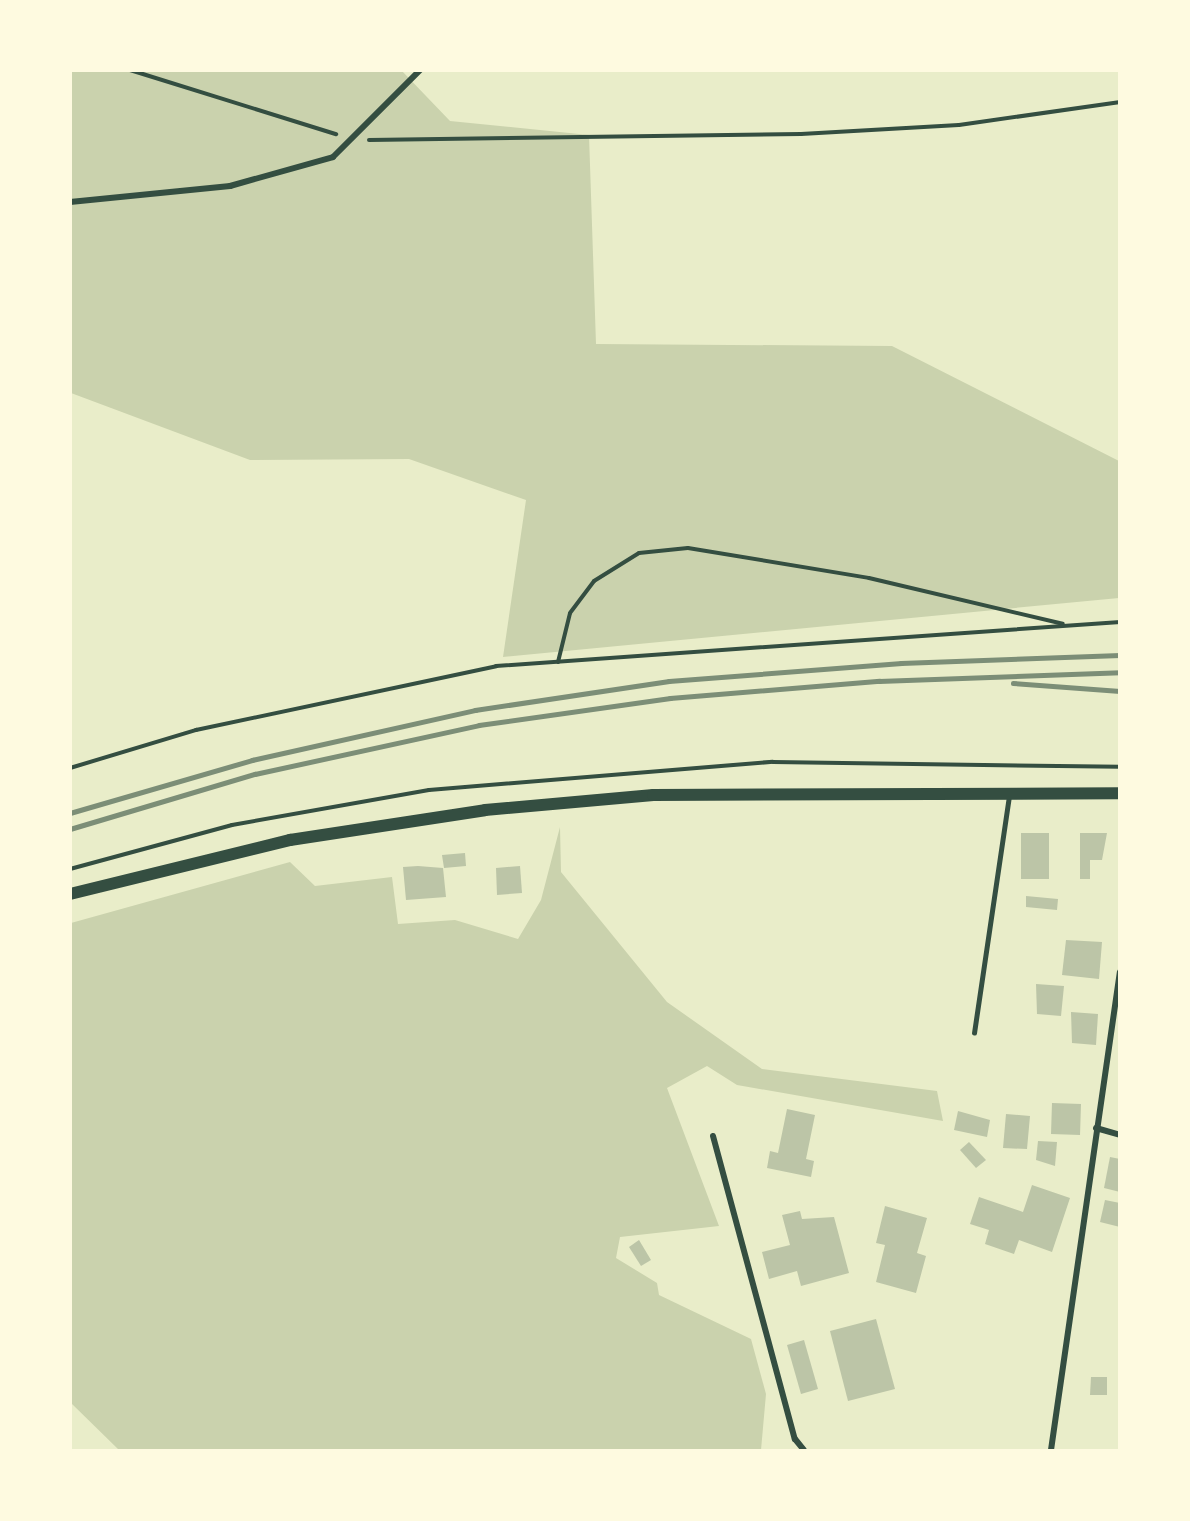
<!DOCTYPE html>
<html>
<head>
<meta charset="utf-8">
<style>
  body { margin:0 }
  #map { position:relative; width:1190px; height:1521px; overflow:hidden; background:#e9edc9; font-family:"IBM Plex Serif",serif }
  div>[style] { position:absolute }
  .green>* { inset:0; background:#cad2ad }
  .building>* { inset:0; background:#bcc5a7 }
  .path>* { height:4px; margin:-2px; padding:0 2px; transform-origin:2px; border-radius:2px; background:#344e41 }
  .service>* { height:4.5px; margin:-2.25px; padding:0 2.25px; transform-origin:2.25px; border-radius:2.25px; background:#344e41 }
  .minor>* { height:6px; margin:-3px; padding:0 3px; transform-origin:3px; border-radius:3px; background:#344e41 }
  .secondary>* { height:12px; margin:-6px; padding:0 6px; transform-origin:6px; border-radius:6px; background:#344e41 }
  .rail>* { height:4.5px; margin:-2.25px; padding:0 2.25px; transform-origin:2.25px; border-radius:2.25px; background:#7c8e77 }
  span { translate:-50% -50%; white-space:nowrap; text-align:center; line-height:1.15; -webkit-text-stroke:6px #fefae0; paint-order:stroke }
  .frame { position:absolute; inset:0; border:72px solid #fefae0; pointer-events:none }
</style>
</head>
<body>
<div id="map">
  <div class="green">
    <i style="clip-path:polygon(70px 71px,402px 71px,450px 121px,589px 135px,596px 344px,892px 346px,1119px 461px,1119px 598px,503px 657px,526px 500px,409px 459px,250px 460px,71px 393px)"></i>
    <i style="clip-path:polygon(560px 827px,561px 872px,667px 1002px,762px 1069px,937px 1091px,943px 1121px,737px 1085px,707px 1066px,667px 1088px,719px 1226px,620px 1237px,616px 1258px,657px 1283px,659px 1295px,751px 1339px,766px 1394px,761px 1450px,119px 1450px,71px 1403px,71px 923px,290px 862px,315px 886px,392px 877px,398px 924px,455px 920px,518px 939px,541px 900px)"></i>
  </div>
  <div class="building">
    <i style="clip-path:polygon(1021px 833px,1049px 833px,1049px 879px,1021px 879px)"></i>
    <i style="clip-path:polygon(1080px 833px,1107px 833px,1102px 860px,1090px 860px,1090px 879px,1080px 879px)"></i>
    <i style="clip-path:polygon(465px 853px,466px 866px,444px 868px,442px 855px)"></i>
    <i style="clip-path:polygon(418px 866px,443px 868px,446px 897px,406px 900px,403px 867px)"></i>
    <i style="clip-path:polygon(520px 866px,522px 893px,497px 895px,496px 868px)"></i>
    <i style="clip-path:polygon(1026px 896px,1058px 899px,1057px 910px,1026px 907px)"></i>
    <i style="clip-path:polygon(1066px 940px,1102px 942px,1099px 979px,1062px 975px)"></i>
    <i style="clip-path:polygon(1036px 984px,1064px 986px,1061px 1016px,1037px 1014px)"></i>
    <i style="clip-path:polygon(1071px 1012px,1098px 1014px,1096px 1045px,1072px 1043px)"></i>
    <i style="clip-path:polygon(1052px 1103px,1081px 1104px,1080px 1135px,1051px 1134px)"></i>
    <i style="clip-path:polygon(787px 1109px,815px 1115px,806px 1159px,814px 1161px,811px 1177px,767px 1168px,770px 1151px,778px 1153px)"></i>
    <i style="clip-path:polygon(958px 1111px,990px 1120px,987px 1137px,954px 1130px)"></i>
    <i style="clip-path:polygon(1006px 1114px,1030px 1116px,1027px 1149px,1003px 1148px)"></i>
    <i style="clip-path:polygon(1038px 1141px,1057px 1142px,1055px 1166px,1036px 1160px)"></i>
    <i style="clip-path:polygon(969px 1142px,986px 1160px,976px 1168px,960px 1150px)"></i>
    <i style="clip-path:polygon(1110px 1157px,1120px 1159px,1120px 1192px,1104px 1188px)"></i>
    <i style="clip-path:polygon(1032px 1185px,1070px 1198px,1052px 1252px,1019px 1240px,1014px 1254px,985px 1244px,989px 1230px,970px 1224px,979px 1197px,1023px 1212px)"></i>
    <i style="clip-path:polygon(1105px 1200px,1120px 1203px,1120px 1227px,1100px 1222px)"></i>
    <i style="clip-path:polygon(885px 1206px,927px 1218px,917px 1253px,926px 1256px,916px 1293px,876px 1282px,885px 1245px,876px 1243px)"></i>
    <i style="clip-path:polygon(800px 1211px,802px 1219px,834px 1217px,849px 1273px,801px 1286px,797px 1271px,769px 1279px,762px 1252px,790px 1245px,782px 1215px)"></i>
    <i style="clip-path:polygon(639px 1240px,651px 1260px,641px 1266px,629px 1247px)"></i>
    <i style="clip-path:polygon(876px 1319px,895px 1389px,848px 1401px,830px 1331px)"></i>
    <i style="clip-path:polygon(804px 1340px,818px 1389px,801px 1394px,787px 1345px)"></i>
    <i style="clip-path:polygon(1091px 1377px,1107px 1377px,1107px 1395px,1090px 1395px)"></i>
  </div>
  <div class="path">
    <i style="left:130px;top:70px;width:216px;rotate:17.3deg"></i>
    <i style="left:369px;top:140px;width:432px;rotate:-0.8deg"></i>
    <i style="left:801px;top:134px;width:158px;rotate:-3.3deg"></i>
    <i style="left:959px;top:125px;width:163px;rotate:-8.1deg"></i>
    <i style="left:558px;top:662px;width:50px;rotate:-76.2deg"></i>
    <i style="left:570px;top:613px;width:40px;rotate:-53deg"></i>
    <i style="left:594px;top:581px;width:53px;rotate:-31.9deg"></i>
    <i style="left:639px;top:553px;width:49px;rotate:-5.8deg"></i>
    <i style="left:688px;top:548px;width:183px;rotate:9.4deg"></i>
    <i style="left:869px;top:578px;width:199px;rotate:13.3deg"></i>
    <i style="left:70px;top:768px;width:132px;rotate:-16.8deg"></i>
    <i style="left:196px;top:730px;width:307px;rotate:-12deg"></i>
    <i style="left:496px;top:666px;width:626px;rotate:-4.03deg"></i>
    <i style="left:70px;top:869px;width:168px;rotate:-15.2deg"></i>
    <i style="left:232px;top:825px;width:200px;rotate:-10.1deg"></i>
    <i style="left:429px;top:790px;width:345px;rotate:-4.7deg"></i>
    <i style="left:773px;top:762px;width:347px;rotate:0.8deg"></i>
  </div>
  <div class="service">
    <i style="left:974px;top:1033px;width:241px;rotate:-81.6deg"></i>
  </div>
  <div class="minor">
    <i style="left:70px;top:202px;width:161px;rotate:-5.7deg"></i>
    <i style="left:230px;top:186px;width:107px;rotate:-15.7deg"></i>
    <i style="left:333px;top:157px;width:123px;rotate:-45deg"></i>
    <i style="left:1096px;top:1128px;width:25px;rotate:16deg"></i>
    <i style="left:713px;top:1136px;width:314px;rotate:74.9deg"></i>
    <i style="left:795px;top:1439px;width:14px;rotate:51deg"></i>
    <i style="left:1051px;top:1450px;width:483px;rotate:-81.8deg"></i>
  </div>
  <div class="secondary">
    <i style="left:70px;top:894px;width:227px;rotate:-13.8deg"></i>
    <i style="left:290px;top:840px;width:197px;rotate:-8.7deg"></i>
    <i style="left:485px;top:810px;width:169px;rotate:-5.1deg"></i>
    <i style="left:653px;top:795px;width:467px;rotate:-0.2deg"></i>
  </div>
  <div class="rail">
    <i style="left:1013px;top:683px;width:107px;rotate:4.3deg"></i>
    <i style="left:70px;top:813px;width:190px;rotate:-16.2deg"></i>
    <i style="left:252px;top:760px;width:229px;rotate:-12.6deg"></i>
    <i style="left:475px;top:710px;width:196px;rotate:-8.5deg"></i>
    <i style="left:669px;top:681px;width:233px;rotate:-4.4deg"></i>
    <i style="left:901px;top:663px;width:219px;rotate:-2.1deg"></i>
    <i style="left:70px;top:829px;width:193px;rotate:-16.6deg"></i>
    <i style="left:255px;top:774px;width:229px;rotate:-12.3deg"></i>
    <i style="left:479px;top:725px;width:193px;rotate:-8deg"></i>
    <i style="left:670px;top:698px;width:210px;rotate:-4.7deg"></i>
    <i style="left:879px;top:681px;width:241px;rotate:-2.1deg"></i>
  </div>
  <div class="frame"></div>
</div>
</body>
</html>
